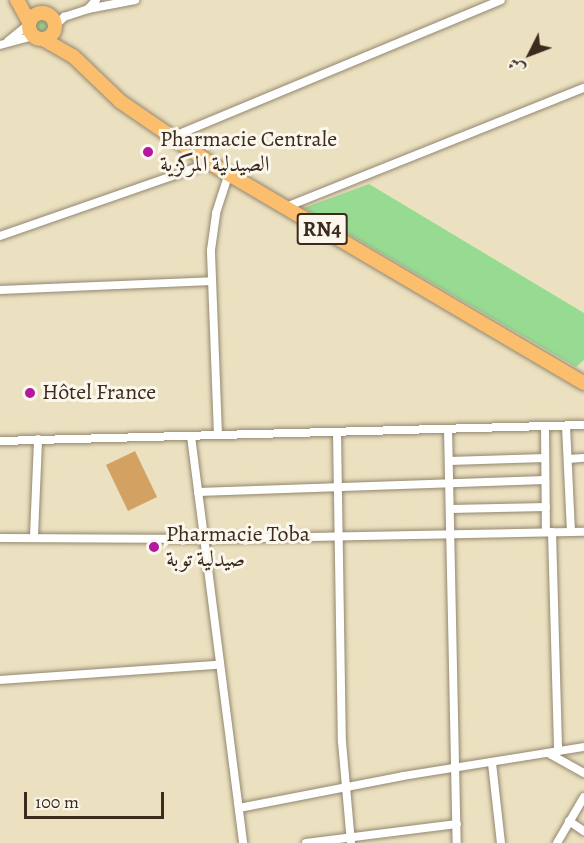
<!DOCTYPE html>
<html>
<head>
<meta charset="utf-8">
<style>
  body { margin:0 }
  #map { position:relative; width:584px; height:843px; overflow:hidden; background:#ebe1c0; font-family:Alegreya,Amiri,serif }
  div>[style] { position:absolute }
  .green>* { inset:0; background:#97db93 }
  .round { border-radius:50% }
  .building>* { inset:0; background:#d3a162 }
  .roads { filter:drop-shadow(0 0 2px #93866f) drop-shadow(0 0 2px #93866f) }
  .street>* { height:8px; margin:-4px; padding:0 4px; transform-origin:4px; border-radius:4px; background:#fff }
  .primary>* { height:14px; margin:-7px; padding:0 7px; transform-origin:7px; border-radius:7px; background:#fabe6d }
  .primary>.ring { margin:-7px; padding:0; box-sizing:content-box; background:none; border:14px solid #fabe6d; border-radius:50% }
  .dots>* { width:16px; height:16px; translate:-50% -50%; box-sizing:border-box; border:3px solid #fbf7ec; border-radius:50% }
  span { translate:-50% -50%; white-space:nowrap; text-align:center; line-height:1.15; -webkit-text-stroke:6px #fbf7ec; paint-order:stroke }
  .shield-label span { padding:2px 4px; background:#fbf7ec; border:2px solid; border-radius:4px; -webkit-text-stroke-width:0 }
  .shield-label { font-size:21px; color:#3b2a1e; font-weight:700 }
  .poi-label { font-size:22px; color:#3b2a1e }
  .left { translate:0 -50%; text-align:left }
  .north { position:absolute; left:500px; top:24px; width:60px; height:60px; -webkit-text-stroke:4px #fbf7ec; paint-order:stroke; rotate:228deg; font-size:16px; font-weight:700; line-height:24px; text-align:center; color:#3b2a1e }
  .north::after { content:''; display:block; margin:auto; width:21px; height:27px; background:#3b2a1e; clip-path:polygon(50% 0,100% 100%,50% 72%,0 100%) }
  .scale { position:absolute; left:24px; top:792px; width:140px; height:27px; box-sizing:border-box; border:3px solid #3b2a1e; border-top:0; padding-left:8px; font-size:18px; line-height:21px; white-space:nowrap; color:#3b2a1e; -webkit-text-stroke:4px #fbf7ec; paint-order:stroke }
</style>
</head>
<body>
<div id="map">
  <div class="green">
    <i class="round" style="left:30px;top:15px;width:22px;height:22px"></i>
    <i style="clip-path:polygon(369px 184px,584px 313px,584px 360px,576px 367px,304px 208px)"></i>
  </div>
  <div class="building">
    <i style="clip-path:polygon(135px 451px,157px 497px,128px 511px,106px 465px)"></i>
  </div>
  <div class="roads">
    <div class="street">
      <i style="left:88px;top:9px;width:48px;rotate:-10.8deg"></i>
      <i style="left:55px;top:26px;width:13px;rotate:-45deg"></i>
      <i style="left:64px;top:17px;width:25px;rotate:-18deg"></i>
      <i style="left:88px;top:9px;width:12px;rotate:-48deg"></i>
      <i style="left:8px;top:41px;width:27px;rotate:-39deg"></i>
      <i style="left:0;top:45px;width:34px;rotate:-15deg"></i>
      <i style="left:172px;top:137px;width:356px;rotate:-22.6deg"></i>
      <i style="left:286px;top:207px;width:321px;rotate:-21.8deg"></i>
      <i style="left:0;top:236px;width:222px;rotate:-19.2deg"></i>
      <i style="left:0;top:290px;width:212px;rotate:-2.4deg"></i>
      <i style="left:545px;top:426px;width:106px;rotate:89.5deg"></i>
      <i style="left:566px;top:426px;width:106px;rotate:87.3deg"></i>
      <i style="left:448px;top:429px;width:414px;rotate:88.8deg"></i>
      <i style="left:337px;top:432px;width:310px;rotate:89.1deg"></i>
      <i style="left:342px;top:742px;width:101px;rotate:84.9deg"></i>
      <i style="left:218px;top:435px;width:185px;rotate:-92.2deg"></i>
      <i style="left:211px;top:250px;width:37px;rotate:-82deg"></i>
      <i style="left:216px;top:213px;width:42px;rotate:-72deg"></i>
      <i style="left:191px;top:436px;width:410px;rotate:82.7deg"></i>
      <i style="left:0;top:441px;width:584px;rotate:-1.57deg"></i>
      <i style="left:568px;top:459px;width:16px;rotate:-4deg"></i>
      <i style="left:449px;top:461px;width:96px;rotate:-1.8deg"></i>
      <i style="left:198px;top:492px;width:347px;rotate:-2deg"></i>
      <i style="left:450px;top:509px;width:96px;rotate:-1.2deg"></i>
      <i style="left:552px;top:532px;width:219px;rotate:88.4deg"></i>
      <i style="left:34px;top:536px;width:97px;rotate:-87.6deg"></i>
      <i style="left:0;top:538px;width:204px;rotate:0.3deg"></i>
      <i style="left:204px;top:539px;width:380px;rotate:-1.1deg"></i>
      <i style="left:0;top:680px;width:218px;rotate:-4deg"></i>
      <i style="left:548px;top:753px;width:41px;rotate:29.1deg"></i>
      <i style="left:492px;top:763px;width:81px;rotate:83.6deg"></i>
      <i style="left:239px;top:808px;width:167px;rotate:-11deg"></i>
      <i style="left:403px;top:776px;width:183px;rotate:-9.1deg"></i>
      <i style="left:569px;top:821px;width:18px;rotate:34deg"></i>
      <i style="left:306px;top:843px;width:152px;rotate:-7.2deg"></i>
      <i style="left:557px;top:843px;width:53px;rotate:-59.6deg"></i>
    </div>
    <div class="primary">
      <i style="left:17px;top:0;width:25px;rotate:61deg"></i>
      <i class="ring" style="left:29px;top:13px;width:12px;height:12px"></i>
      <i style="left:43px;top:39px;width:34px;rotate:30deg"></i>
      <i style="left:73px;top:56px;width:66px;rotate:43.8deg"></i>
      <i style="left:121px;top:102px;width:108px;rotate:34.4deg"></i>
      <i style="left:210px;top:163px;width:434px;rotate:30.5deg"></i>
    </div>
  </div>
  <div class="dots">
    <i style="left:148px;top:152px;background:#b5179e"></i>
    <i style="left:30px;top:393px;background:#b5179e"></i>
    <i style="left:154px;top:547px;background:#b5179e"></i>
  </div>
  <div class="shield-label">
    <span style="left:322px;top:229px">RN4</span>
  </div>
  <div class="poi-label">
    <span class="left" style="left:160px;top:152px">Pharmacie Centrale<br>الصيدلية المركزية</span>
    <span class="left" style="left:42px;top:393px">Hôtel France</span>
    <span class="left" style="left:166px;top:547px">Pharmacie Toba<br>صيدلية توبة</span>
  </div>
  <div class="north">ش</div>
  <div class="scale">100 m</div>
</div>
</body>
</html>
